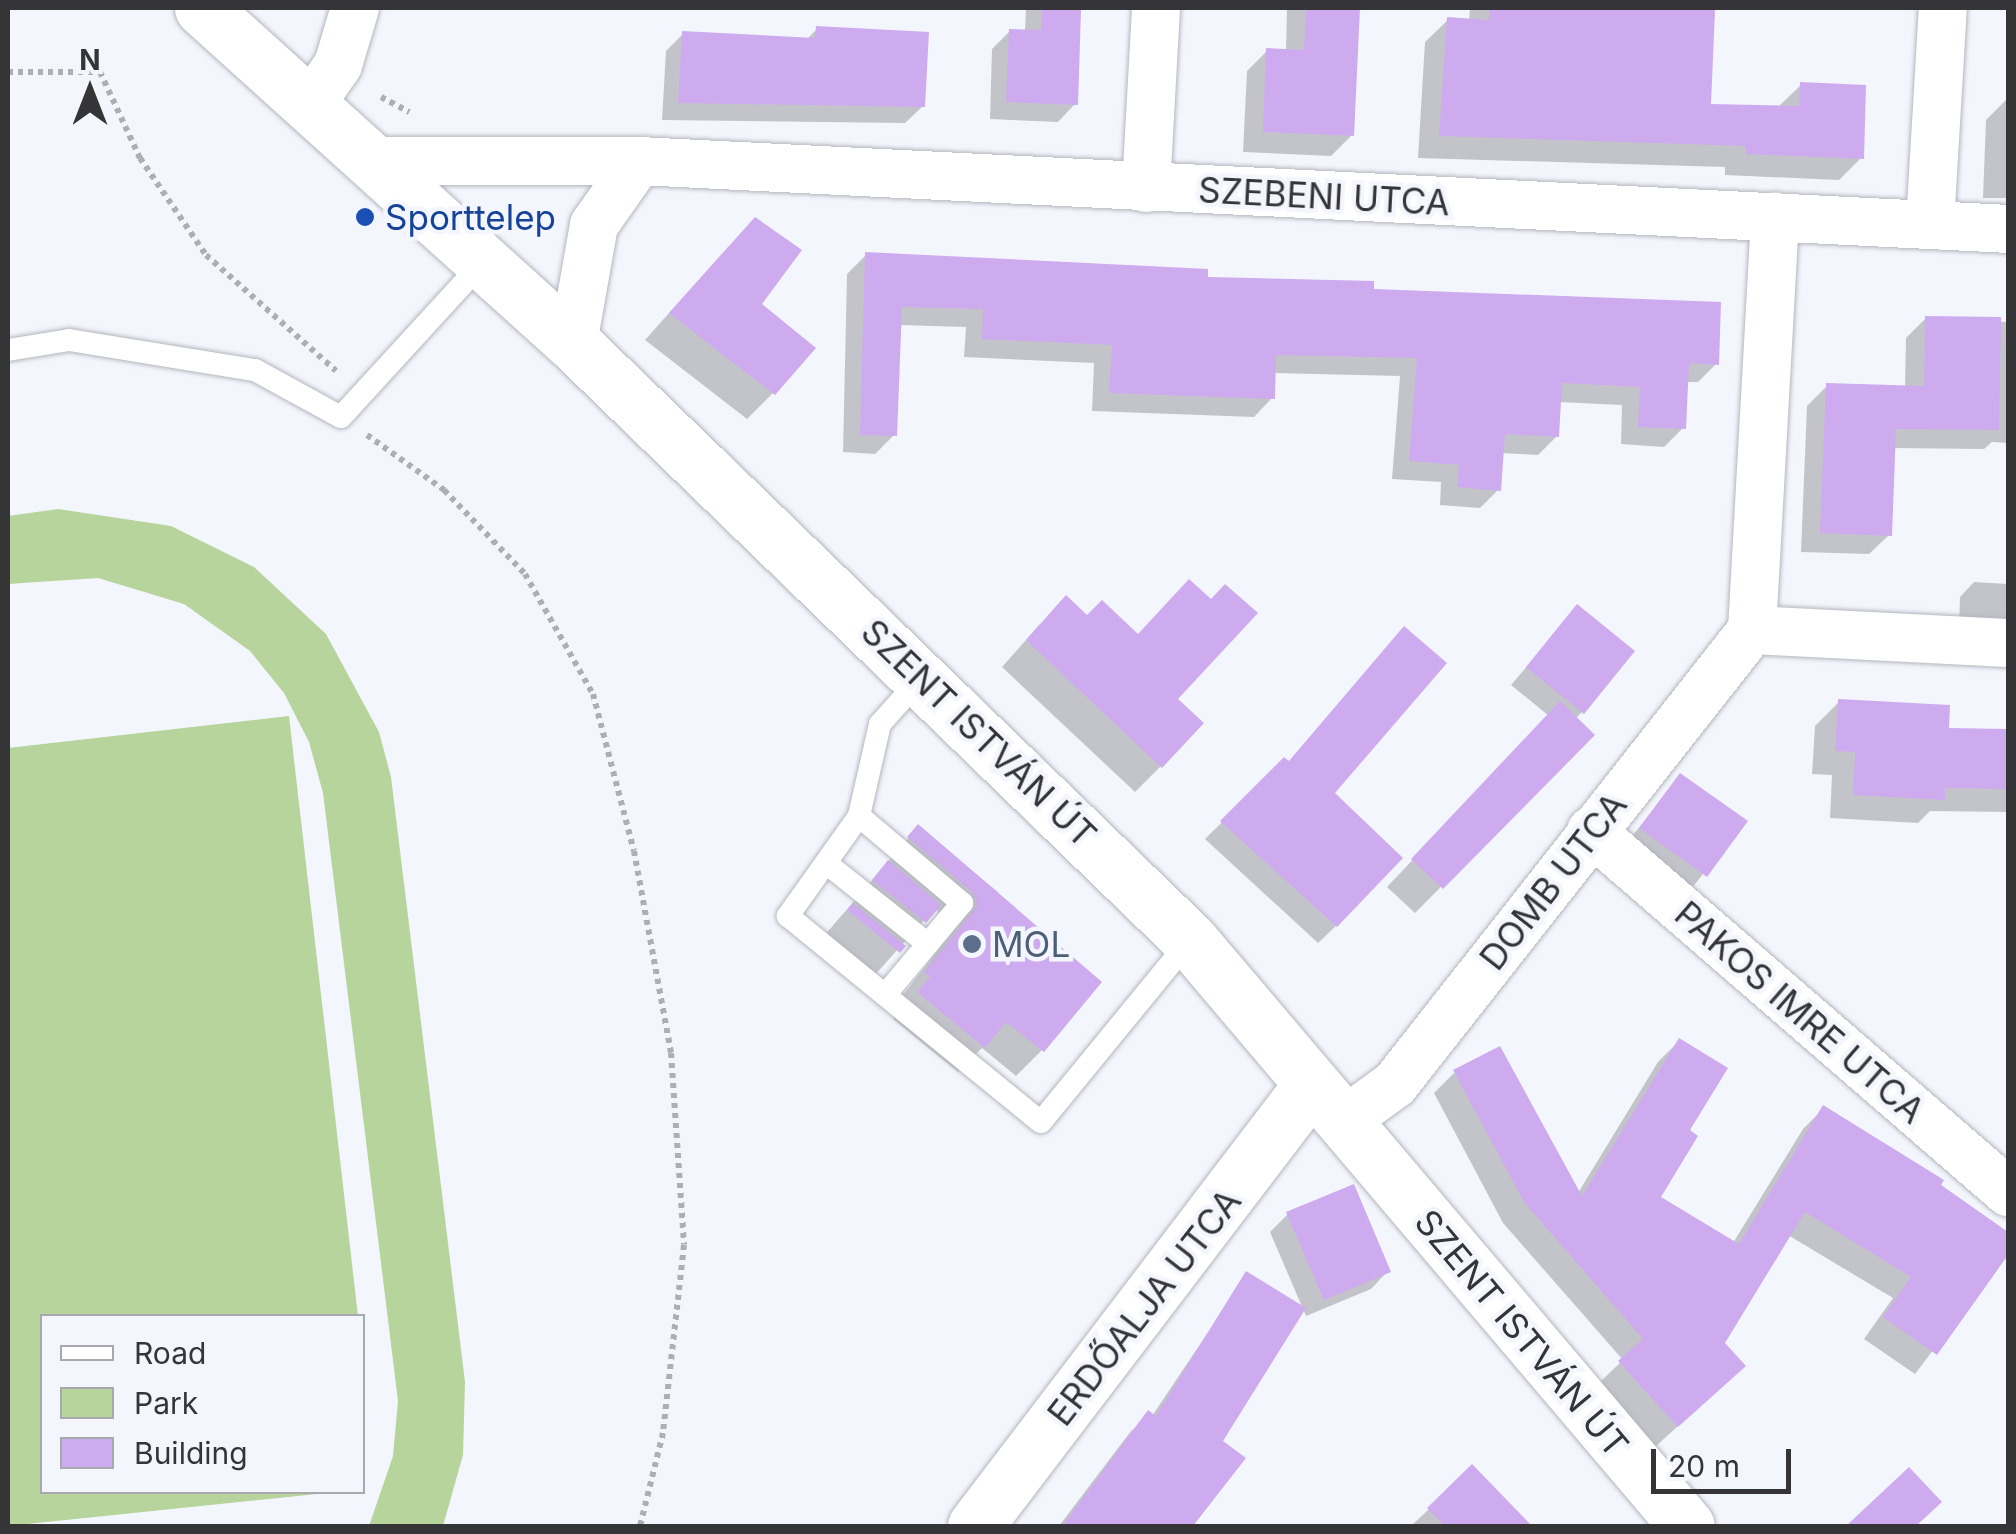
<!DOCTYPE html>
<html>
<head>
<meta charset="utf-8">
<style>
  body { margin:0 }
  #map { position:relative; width:2016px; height:1534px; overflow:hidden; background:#f4f6fd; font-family:Inter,sans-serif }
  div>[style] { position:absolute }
  .green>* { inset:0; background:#b7d49d }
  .shadow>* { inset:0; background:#0003 }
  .building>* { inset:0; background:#ceabee }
  .path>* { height:6px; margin-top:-3px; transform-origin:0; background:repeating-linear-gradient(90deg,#aeafb5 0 5px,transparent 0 10px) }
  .roads { filter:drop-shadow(0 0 2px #b4b6bd) drop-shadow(0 0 2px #b4b6bd) }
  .lane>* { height:22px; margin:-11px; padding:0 11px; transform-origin:11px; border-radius:11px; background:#fff }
  .street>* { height:48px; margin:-24px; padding:0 24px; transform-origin:24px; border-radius:24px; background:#fff }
  .secondary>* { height:55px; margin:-27.5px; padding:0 27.5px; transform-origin:27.5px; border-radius:27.5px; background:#fff }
  .dots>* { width:28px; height:28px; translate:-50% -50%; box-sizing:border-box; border:5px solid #f4f6fd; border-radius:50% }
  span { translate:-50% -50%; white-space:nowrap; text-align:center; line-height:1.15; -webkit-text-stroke:9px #f4f6fd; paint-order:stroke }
  .street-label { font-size:35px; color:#353538 }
  .transit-label { font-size:35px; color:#164399 }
  .left { translate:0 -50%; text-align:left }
  .service-label { font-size:35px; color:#4e5e75 }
  .frame { position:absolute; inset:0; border:10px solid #353538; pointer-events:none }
  .legend { position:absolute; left:40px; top:1314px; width:325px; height:180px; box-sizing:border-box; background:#f4f6fd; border:2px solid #a8a9ae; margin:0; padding:12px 18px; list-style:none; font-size:30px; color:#353538 }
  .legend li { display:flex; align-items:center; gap:20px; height:50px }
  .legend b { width:50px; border:2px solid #a8a9ae }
  .north { position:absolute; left:40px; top:40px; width:100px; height:100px; -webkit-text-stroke:8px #f4f6fd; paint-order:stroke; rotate:0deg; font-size:28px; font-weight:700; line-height:40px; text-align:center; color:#353538 }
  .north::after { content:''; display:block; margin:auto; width:35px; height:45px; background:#353538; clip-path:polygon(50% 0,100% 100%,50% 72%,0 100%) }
  .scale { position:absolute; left:1651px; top:1449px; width:140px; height:45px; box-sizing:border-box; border:5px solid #353538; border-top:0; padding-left:12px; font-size:30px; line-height:35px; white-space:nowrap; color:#353538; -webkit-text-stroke:8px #f4f6fd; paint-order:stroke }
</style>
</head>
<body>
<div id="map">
  <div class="green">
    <i style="clip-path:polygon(58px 509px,171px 526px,254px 567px,326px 634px,379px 732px,391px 777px,465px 1382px,463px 1455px,443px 1526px,369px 1526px,393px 1456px,398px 1401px,323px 793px,309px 742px,284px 693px,250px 651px,184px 604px,98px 578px,8px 584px,8px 516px)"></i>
    <i style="clip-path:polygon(289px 716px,358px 1316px,42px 1316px,42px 1492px,337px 1492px,8px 1526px,8px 748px)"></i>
  </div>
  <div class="shadow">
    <i style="clip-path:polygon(1026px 8px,1077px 8px,1075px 104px,1058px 122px,990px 119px,992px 49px,1010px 31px,1025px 32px)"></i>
    <i style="clip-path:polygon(1287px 8px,1357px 8px,1352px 135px,1331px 156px,1243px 152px,1247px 71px,1267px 51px,1286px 51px)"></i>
    <i style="clip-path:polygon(1470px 8px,1712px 13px,1709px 106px,1777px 108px,1801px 85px,1861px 158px,1839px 180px,1725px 175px,1725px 167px,1418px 158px,1425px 42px,1448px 20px,1469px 21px)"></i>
    <i style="clip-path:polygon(817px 29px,923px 106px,905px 123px,662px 120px,666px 51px,683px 34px,806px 40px)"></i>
    <i style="clip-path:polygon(2008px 98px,2008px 198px,1983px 198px,1986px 120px)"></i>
    <i style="clip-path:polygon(729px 246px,759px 304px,773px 393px,747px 419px,645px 340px)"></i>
    <i style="clip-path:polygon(866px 255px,1371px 291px,1716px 364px,1698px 382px,1685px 382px,1683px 428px,1664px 447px,1621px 444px,1622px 405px,1558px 402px,1557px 436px,1538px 455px,1501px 453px,1498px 490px,1480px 508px,1440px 505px,1441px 482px,1392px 479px,1400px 376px,1273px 373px,1272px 398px,1254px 417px,1092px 411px,1094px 363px,964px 357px,966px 327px,899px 325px,894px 435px,875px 454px,843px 452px,847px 274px)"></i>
    <i style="clip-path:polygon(1926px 318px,2008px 322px,2008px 443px,1992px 442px,1984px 449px,1892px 448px,1889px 535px,1869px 554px,1801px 552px,1807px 406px,1827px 386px,1905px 388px,1906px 338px)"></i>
    <i style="clip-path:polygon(1974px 582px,2008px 584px,2008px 639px,1959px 627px,1960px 597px)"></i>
    <i style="clip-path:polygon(1578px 607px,1582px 712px,1575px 719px,1592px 735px,1415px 913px,1387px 887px,1549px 716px,1511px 685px)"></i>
    <i style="clip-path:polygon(1040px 624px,1175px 699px,1161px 766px,1135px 792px,1002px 667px)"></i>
    <i style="clip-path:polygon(1839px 702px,1946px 730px,2008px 732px,2008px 812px,1930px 811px,1918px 823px,1830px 818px,1832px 775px,1812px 774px,1815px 726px)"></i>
    <i style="clip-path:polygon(1284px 761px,1332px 793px,1336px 926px,1318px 943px,1205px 839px)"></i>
    <i style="clip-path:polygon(1681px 776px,1744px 822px,1688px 893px,1624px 846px)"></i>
    <i style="clip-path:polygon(918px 827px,999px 893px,995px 898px,1042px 1050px,1016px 1076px,982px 1048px,958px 1072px,893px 1019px,906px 1004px,900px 999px,952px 932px,935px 908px,873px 977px,823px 937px)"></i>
    <i style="clip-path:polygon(1679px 1041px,1686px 1131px,1657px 1198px,1733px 1243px,1803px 1129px,1824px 1108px,2008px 1235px,2008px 1251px,1915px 1374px,1864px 1339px,1893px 1298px,1788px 1235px,1722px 1343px,1721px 1387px,1656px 1446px,1599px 1383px,1623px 1360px,1503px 1223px,1434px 1093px,1454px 1073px,1578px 1193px,1658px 1062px)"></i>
    <i style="clip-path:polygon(1288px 1214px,1388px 1271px,1371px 1289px,1306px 1316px,1270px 1232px)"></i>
    <i style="clip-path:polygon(1247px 1274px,1220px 1442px,1194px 1522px,1059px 1526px,1131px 1431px,1152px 1416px)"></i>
    <i style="clip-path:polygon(1472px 1468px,1529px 1526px,1411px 1526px,1428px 1510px)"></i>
  </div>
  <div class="building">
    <i style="clip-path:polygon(1306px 8px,1360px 8px,1354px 136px,1263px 132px,1266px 48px,1304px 50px)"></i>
    <i style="clip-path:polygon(1489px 8px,1715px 10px,1711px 104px,1799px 106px,1800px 82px,1866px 85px,1864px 159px,1746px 154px,1746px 146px,1439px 136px,1447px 17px,1489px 20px)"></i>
    <i style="clip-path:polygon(1042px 9px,1081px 10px,1078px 105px,1006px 102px,1009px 29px,1041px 30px)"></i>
    <i style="clip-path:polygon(816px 26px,929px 32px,925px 107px,678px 103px,682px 31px,815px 38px)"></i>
    <i style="clip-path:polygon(755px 217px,802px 250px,762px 304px,816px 348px,775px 395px,669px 313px)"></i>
    <i style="clip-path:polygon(865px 252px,1208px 269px,1208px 277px,1374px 281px,1374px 289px,1721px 302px,1719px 365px,1689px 363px,1686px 429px,1638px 427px,1640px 387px,1562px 383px,1559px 437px,1505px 434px,1501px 491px,1457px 487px,1459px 465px,1409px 461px,1417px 358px,1276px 355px,1275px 399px,1109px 393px,1112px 345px,982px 339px,983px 309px,902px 307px,897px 436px,860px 435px)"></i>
    <i style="clip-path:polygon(1925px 316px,2001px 317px,1999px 430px,1896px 429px,1892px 536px,1820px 533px,1826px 383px,1924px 386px)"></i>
    <i style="clip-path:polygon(1189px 579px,1211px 599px,1225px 584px,1258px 613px,1178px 699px,1204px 723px,1162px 768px,1026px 640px,1066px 595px,1087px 615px,1102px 600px,1138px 634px)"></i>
    <i style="clip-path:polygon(1577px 604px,1635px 651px,1584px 714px,1526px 667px)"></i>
    <i style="clip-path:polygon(1404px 626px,1447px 663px,1335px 793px,1403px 858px,1337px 927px,1220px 821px,1284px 757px,1289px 761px)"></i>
    <i style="clip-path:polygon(1838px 699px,1950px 705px,1949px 728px,2008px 729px,2008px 789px,1945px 788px,1945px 800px,1853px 795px,1855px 752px,1835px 751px)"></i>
    <i style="clip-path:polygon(1560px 701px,1595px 735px,1443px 889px,1411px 859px)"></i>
    <i style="clip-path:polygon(1680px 773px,1748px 821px,1707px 877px,1639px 828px)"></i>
    <i style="clip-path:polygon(918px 824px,1102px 982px,1044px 1052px,1006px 1022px,985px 1048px,917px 992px,930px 977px,924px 972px,977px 905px,972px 892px,907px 837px)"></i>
    <i style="clip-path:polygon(888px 860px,941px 905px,926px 923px,872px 880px)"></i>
    <i style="clip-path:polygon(853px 903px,906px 946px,900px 953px,847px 910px)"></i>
    <i style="clip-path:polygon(1679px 1038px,1728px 1068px,1690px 1130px,1698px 1136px,1661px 1197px,1739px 1244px,1823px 1105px,1944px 1180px,1941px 1185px,2008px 1232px,2008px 1255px,1937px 1355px,1883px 1317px,1911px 1277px,1805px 1212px,1725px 1343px,1746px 1366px,1678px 1427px,1618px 1361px,1643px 1339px,1524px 1202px,1453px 1070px,1500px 1046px,1582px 1196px)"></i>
    <i style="clip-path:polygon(1354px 1184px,1391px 1272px,1324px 1300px,1286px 1212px)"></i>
    <i style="clip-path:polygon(1246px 1271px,1306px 1308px,1223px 1441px,1246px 1458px,1193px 1526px,1062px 1526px,1148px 1410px,1156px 1416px)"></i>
    <i style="clip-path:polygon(1472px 1464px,1532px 1526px,1445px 1526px,1427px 1508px)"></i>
    <i style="clip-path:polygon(1909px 1467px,1942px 1502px,1916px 1526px,1846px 1526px)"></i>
  </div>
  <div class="path">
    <i style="left:8px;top:72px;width:92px"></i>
    <i style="left:100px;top:72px;width:95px;rotate:65.1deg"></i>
    <i style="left:140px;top:158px;width:117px;rotate:55.8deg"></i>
    <i style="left:206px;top:255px;width:174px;rotate:41.7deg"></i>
    <i style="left:381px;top:97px;width:32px;rotate:28deg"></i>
    <i style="left:367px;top:435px;width:95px;rotate:35.5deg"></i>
    <i style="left:444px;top:490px;width:117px;rotate:46deg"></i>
    <i style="left:525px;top:574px;width:138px;rotate:60.5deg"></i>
    <i style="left:593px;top:694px;width:162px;rotate:75.4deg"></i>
    <i style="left:634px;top:851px;width:205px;rotate:79.6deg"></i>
    <i style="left:671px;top:1053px;width:192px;rotate:86.1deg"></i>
    <i style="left:684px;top:1245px;width:189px;rotate:96.4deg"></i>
    <i style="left:663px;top:1433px;width:96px;rotate:103.9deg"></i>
  </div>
  <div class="roads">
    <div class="lane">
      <i style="left:8px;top:350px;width:62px;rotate:-9.3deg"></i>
      <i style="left:69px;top:340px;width:188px;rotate:9.2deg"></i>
      <i style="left:255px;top:370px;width:98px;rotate:28.7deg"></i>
      <i style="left:341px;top:417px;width:209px;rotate:-47.5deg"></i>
      <i style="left:922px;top:677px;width:63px;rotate:131.8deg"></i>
      <i style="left:880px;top:724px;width:94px;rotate:102.9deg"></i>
      <i style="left:859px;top:816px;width:123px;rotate:125.4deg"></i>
      <i style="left:788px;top:916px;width:326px;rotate:39.2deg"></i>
      <i style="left:1041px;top:1122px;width:235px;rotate:-50.7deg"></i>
      <i style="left:859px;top:816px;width:135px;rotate:40.2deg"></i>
      <i style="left:962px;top:903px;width:120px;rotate:129.9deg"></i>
      <i style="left:826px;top:863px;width:130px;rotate:38.5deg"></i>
    </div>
    <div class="street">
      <i style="left:310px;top:105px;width:49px;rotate:-55deg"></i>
      <i style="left:338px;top:65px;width:59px;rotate:-73.4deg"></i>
      <i style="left:372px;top:161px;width:267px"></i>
      <i style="left:639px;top:161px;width:1371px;rotate:2.84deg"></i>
      <i style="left:1146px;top:188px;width:180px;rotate:-86.8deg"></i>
      <i style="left:1930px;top:224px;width:216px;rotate:-86.6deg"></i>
      <i style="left:573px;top:343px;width:120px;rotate:-79.9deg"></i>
      <i style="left:594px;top:225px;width:78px;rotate:-54.9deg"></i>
      <i style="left:1752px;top:630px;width:414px;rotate:-86.8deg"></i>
      <i style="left:1591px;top:831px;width:552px;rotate:40.88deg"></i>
      <i style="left:1343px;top:1122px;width:64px;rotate:-36.2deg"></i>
      <i style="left:1395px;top:1084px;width:578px;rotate:-51.82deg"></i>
      <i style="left:1752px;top:630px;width:256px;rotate:2.9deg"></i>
    </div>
    <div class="secondary">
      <i style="left:202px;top:8px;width:500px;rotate:42.1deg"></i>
      <i style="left:573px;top:343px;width:859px;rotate:44.06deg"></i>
      <i style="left:1190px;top:940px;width:768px;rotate:49.7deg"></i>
      <i style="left:975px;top:1526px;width:554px;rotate:-52.7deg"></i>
    </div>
  </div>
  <div class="dots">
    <i style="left:365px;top:217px;background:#1a4fb4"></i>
    <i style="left:972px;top:944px;background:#5c6f8a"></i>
  </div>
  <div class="street-label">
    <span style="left:1324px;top:196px;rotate:3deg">SZEBENI UTCA</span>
    <span style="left:979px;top:733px;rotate:44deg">SZENT ISTVÁN ÚT</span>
    <span style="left:1553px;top:881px;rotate:-52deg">DOMB UTCA</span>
    <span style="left:1800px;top:1012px;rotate:41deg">PAKOS IMRE UTCA</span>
    <span style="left:1144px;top:1307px;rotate:-52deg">ERDŐALJA UTCA</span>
    <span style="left:1522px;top:1333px;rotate:50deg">SZENT ISTVÁN ÚT</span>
  </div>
  <div class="transit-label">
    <span class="left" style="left:385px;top:217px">Sporttelep</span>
  </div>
  <div class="service-label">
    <span class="left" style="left:992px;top:944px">MOL</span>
  </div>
  <div class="frame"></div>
  <ul class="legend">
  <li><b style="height:12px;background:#fff"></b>Road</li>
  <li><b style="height:28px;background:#b7d49d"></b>Park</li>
  <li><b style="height:28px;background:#ceabee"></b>Building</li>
  </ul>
  <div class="north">N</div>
  <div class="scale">20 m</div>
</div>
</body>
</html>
